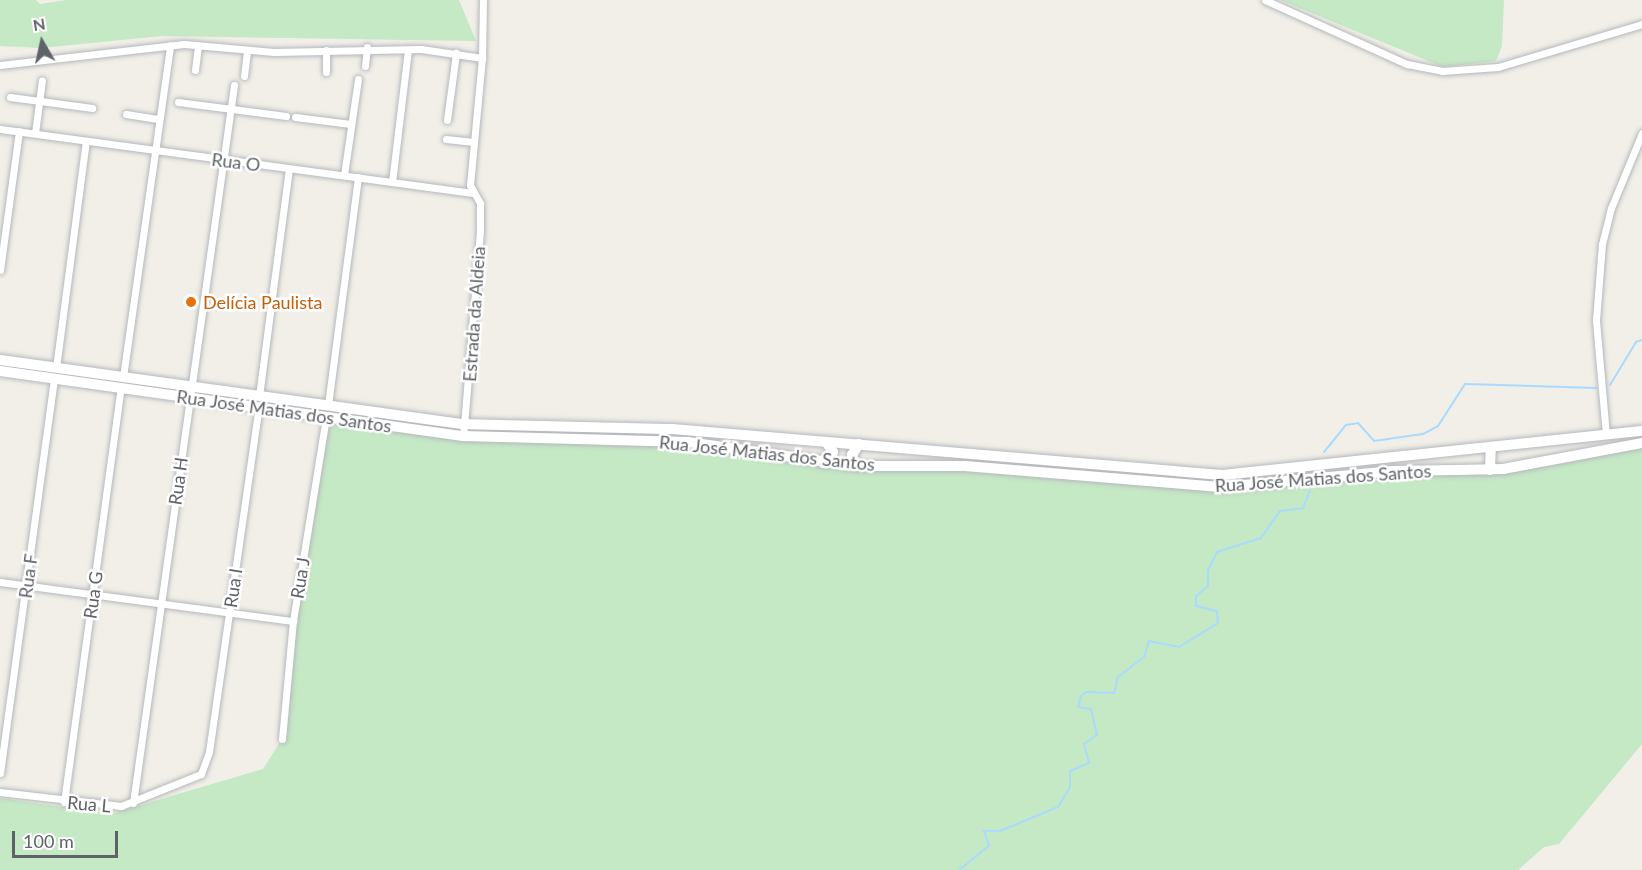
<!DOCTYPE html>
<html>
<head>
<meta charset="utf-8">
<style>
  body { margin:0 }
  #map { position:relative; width:1642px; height:870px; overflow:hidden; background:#f1efe8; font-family:Lato,sans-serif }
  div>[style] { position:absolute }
  .green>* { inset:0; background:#c5e8c5 }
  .stream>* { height:2px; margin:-1px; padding:0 1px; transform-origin:1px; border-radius:1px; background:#aadaff }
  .roads { filter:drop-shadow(0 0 2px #b5b8bc) drop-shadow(0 0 2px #b5b8bc) }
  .street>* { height:7px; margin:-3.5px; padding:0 3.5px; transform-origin:3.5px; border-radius:3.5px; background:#fff }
  .secondary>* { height:10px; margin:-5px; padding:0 5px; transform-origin:5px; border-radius:5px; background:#fff }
  .dots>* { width:16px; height:16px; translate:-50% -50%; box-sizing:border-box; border:3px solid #fff; border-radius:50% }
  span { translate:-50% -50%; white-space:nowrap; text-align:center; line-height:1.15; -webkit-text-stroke:5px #fff; paint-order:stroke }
  .street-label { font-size:18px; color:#5f6368 }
  .food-label { font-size:18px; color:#c56008 }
  .left { translate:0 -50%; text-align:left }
  .north { position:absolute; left:12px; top:12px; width:60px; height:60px; -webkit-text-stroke:4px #fff; paint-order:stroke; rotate:351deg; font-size:16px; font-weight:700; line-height:24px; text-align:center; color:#5f6368 }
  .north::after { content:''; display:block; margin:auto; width:21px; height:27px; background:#5f6368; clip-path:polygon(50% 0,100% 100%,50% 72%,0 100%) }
  .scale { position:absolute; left:12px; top:831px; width:106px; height:27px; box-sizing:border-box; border:3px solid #5f6368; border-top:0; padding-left:8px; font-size:18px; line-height:21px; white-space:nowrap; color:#5f6368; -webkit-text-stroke:4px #fff; paint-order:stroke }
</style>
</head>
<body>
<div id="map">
  <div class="green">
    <i style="clip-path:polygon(0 0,36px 0,40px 4px,67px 0,459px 0,476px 41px,162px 36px,41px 48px,0 46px)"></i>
    <i style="clip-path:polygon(1280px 0,1504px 0,1502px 46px,1496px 61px,1443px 67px)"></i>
    <i style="clip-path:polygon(326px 417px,463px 436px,647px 440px,823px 463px,1211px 487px,1393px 471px,1490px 470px,1642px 443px,1642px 744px,1559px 844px,1544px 847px,1518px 870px,0 870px,0 798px,111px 814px,263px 769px,282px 739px,293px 621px)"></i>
  </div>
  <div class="stream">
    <i style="left:1610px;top:385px;width:50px;rotate:-58.8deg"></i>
    <i style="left:1636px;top:342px;width:6px;rotate:-18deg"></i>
    <i style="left:1324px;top:452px;width:35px;rotate:-51deg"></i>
    <i style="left:1346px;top:425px;width:12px;rotate:-9deg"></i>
    <i style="left:1358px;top:423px;width:24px;rotate:48deg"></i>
    <i style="left:1374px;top:441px;width:49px;rotate:-8.1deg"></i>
    <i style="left:1423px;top:434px;width:17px;rotate:-28deg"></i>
    <i style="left:1438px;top:426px;width:50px;rotate:-57.3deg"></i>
    <i style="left:1465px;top:384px;width:131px;rotate:1.7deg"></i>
    <i style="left:959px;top:870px;width:38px;rotate:-39deg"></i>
    <i style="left:989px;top:846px;width:16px;rotate:-108deg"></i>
    <i style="left:984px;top:831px;width:16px"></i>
    <i style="left:1000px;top:831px;width:63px;rotate:-22.5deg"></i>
    <i style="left:1058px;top:807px;width:23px;rotate:-59deg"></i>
    <i style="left:1070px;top:787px;width:16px;rotate:-90deg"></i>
    <i style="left:1070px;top:771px;width:21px;rotate:-23deg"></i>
    <i style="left:1089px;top:763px;width:20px;rotate:-105deg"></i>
    <i style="left:1084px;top:744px;width:16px;rotate:-35deg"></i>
    <i style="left:1097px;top:735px;width:27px;rotate:-103deg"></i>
    <i style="left:1091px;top:709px;width:13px;rotate:-171deg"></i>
    <i style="left:1078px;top:707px;width:11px;rotate:-75deg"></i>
    <i style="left:1081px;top:696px;width:6px;rotate:-39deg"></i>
    <i style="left:1086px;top:692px;width:28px;rotate:2deg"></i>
    <i style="left:1114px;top:693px;width:16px;rotate:-76deg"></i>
    <i style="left:1118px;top:677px;width:33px;rotate:-38deg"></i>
    <i style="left:1144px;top:657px;width:17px;rotate:-73deg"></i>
    <i style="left:1149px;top:641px;width:31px;rotate:11deg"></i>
    <i style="left:1179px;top:647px;width:46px;rotate:-31.6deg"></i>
    <i style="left:1218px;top:623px;width:12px;rotate:-95deg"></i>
    <i style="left:1217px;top:611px;width:22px;rotate:-167deg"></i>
    <i style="left:1196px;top:606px;width:10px;rotate:-90deg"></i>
    <i style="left:1196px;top:596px;width:16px;rotate:-40deg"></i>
    <i style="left:1208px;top:586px;width:16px;rotate:-90deg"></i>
    <i style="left:1208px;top:570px;width:20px;rotate:-63deg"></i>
    <i style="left:1217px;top:552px;width:46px;rotate:-17.7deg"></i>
    <i style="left:1261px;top:538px;width:33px;rotate:-55deg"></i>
    <i style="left:1280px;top:511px;width:23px;rotate:-7deg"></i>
    <i style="left:1303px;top:508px;width:18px;rotate:-68deg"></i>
  </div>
  <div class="roads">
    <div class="street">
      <i style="left:1265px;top:0;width:156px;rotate:24.3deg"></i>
      <i style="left:1407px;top:64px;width:36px;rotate:11deg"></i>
      <i style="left:1442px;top:71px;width:56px;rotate:-4.1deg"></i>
      <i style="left:1498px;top:67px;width:150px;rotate:-16.6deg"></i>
      <i style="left:482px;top:58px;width:58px;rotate:-89deg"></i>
      <i style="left:0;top:65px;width:185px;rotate:-6.5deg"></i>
      <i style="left:184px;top:44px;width:90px;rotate:5.1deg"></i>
      <i style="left:274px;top:52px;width:147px;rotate:-1.2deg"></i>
      <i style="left:421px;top:49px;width:62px;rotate:8.4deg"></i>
      <i style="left:482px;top:58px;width:128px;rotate:95.4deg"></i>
      <i style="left:470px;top:185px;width:21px;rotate:61deg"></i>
      <i style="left:480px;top:203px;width:28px;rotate:90deg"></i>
      <i style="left:480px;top:231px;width:206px;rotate:94.7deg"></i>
      <i style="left:365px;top:66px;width:19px;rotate:-84deg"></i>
      <i style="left:195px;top:70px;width:25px;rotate:-83deg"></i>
      <i style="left:326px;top:72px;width:22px;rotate:-90deg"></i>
      <i style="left:244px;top:76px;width:25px;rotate:-83deg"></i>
      <i style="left:10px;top:97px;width:83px;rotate:7.6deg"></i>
      <i style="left:178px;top:102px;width:109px;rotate:7.4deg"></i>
      <i style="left:126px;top:114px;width:32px;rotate:9deg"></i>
      <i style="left:295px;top:117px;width:56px;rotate:7.1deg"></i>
      <i style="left:447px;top:120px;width:68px;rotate:-82.3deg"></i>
      <i style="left:0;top:129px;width:477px;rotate:7.7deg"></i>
      <i style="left:35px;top:133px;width:53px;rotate:-82.5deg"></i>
      <i style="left:446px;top:139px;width:28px;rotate:6deg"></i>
      <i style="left:344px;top:175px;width:97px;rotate:-81.7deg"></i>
      <i style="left:392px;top:182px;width:133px;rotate:-83.1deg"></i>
      <i style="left:0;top:270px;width:140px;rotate:-82.2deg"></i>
      <i style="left:56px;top:368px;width:229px;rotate:-82.5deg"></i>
      <i style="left:123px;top:377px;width:335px;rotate:-81.9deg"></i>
      <i style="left:259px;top:396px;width:229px;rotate:-82.5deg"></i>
      <i style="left:328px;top:405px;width:230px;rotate:-82.5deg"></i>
      <i style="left:1606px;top:435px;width:115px;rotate:-95deg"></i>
      <i style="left:1596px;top:320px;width:76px;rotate:-85.5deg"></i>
      <i style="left:1602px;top:244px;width:37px;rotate:-76deg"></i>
      <i style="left:1611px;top:208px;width:81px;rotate:-67.5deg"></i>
      <i style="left:0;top:582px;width:296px;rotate:7.6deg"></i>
      <i style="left:282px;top:739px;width:119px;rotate:-84.7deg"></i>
      <i style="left:293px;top:621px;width:207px;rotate:-80.8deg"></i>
      <i style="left:0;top:773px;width:398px;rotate:-82.2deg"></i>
      <i style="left:0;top:792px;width:122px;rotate:6.6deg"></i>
      <i style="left:121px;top:806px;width:86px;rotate:-21.8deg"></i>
      <i style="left:201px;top:774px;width:23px;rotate:-70deg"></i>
      <i style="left:209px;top:752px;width:349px;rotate:-81.8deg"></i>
      <i style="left:64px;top:802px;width:418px;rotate:-82.2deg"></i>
      <i style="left:133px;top:803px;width:725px;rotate:-81.99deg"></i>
    </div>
    <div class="secondary">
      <i style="left:0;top:360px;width:468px;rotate:7.9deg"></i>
      <i style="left:464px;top:424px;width:208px;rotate:1.4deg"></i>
      <i style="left:672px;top:429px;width:552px;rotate:4.78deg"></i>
      <i style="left:1222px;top:475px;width:422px;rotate:-6deg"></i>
      <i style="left:0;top:371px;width:468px;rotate:8deg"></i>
      <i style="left:463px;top:436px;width:225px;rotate:1.5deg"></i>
      <i style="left:688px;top:442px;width:170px;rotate:8.1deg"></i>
      <i style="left:856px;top:466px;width:109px"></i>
      <i style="left:965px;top:466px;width:259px;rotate:4.7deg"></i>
      <i style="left:1223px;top:487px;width:171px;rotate:-5.4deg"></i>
      <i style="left:1393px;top:471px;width:110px;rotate:-1deg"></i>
      <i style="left:1503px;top:469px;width:141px;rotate:-10.6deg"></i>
      <i style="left:823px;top:463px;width:15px;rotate:-48deg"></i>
      <i style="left:833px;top:452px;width:12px;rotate:-125deg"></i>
      <i style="left:856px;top:466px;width:12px;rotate:-110deg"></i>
      <i style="left:852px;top:455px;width:13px;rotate:-58deg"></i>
      <i style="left:1490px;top:470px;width:23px;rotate:-88deg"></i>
    </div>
  </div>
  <div class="dots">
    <i style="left:191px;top:302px;background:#e8710a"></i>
  </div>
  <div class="street-label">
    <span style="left:236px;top:162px;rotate:7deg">Rua O</span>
    <span style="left:474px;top:314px;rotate:-86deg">Estrada da Aldeia</span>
    <span style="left:284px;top:411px;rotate:8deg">Rua José Matias dos Santos</span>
    <span style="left:767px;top:453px;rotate:6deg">Rua José Matias dos Santos</span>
    <span style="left:1323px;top:478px;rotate:-4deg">Rua José Matias dos Santos</span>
    <span style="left:178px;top:481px;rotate:-82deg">Rua H</span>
    <span style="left:28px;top:576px;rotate:-82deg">Rua F</span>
    <span style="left:300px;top:578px;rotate:-81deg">Rua J</span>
    <span style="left:233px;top:588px;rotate:-82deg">Rua I</span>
    <span style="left:93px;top:595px;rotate:-82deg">Rua G</span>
    <span style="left:89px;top:804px;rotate:5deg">Rua L</span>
  </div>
  <div class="food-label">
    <span class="left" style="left:203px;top:302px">Delícia Paulista</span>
  </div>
  <div class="north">N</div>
  <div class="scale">100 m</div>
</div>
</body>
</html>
